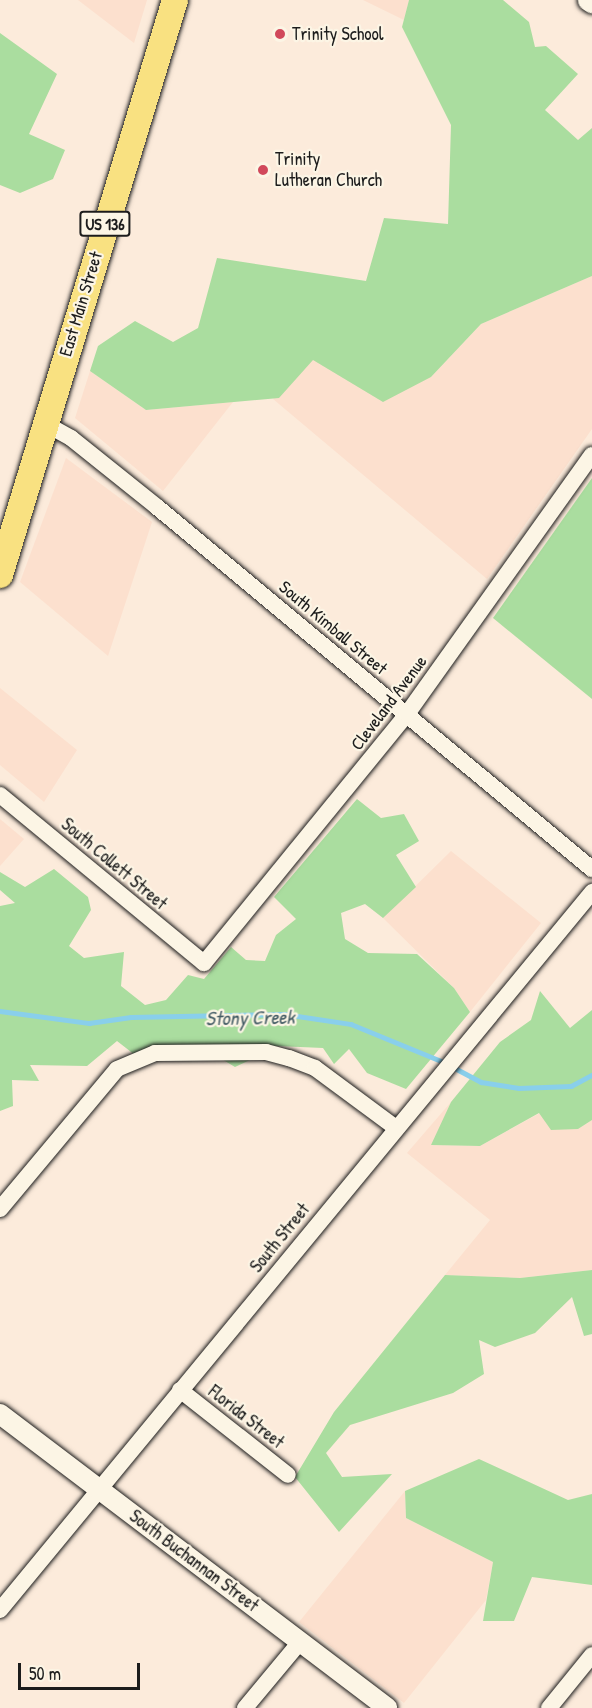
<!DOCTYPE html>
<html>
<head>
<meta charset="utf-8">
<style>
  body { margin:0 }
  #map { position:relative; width:592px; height:1708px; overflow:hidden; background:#fcebdb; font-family:"Patrick Hand",sans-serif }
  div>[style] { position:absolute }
  .built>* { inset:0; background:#fce0ce }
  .green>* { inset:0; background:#aadd9f }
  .stream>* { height:4.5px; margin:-2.25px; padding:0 2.25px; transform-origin:2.25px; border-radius:2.25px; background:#89cfeb }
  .roads { filter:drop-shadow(0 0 2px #1c1c1c) drop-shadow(0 0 2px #1c1c1c) }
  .minor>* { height:16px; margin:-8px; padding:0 8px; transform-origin:8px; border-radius:8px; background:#fcf5e5 }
  .tertiary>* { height:20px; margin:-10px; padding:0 10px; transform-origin:10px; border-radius:10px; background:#fcf5e5 }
  .secondary>* { height:22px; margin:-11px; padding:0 11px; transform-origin:11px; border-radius:11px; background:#fcf5e5 }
  .primary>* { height:26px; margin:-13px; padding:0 13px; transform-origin:13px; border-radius:13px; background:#f9e181 }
  .dots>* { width:16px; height:16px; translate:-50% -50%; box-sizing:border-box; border:3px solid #fcf5e5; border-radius:50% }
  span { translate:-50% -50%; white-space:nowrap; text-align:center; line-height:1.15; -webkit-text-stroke:4.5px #fcf5e5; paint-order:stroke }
  .shield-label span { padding:2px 4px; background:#fcf5e5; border:2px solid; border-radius:4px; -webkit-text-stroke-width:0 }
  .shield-label { font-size:16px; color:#1c1c1c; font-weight:700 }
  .poi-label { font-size:18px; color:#1c1c1c }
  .left { translate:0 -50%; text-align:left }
  .street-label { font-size:18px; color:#1c1c1c }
  .water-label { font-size:20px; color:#425b64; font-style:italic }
  .scale { position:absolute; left:18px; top:1663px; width:122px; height:27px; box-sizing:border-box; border:3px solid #1c1c1c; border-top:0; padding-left:8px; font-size:18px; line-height:21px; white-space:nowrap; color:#1c1c1c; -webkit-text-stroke:4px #fcf5e5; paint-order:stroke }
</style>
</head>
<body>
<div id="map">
  <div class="built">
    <i style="clip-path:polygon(78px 0,147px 0,134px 43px)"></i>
    <i style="clip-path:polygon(363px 0,409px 0,404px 20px)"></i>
    <i style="clip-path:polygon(592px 276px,592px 429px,487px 579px,273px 399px,313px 359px,431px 377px,481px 324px)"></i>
    <i style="clip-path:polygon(90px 371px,146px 410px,233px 402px,163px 491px,75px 418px)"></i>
    <i style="clip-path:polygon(66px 458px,152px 522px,108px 656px,20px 582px)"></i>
    <i style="clip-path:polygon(0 688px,77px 750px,44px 802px,0 765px)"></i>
    <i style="clip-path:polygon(0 819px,24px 839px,0 866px)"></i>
    <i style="clip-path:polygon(451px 851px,541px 923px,470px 1012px,454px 988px,383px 918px)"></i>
    <i style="clip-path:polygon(451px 1102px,432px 1145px,480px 1146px,540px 1113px,578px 1129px,592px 1120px,592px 1270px,520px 1278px,445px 1275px,490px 1220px,407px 1153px)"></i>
    <i style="clip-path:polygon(405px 1491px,406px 1518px,493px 1562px,486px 1600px,404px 1703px,299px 1622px)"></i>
  </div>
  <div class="green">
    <i style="clip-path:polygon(409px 0,503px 0,529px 22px,535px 47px,546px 46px,578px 74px,545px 110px,578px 140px,592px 128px,592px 276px,481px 324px,431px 377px,383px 402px,313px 360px,279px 398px,146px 410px,90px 371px,98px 346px,135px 321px,173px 342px,198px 328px,217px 258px,366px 281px,384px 218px,448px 224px,451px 125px,402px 27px)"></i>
    <i style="clip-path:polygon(0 33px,57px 74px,29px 134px,65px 150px,53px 179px,20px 193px,0 185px)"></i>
    <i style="clip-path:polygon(592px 478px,592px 699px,493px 618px)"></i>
    <i style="clip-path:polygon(357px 799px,381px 818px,404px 814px,419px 841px,396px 855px,416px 887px,383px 918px,365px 904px,341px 913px,345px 939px,368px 953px,417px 954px,454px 988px,470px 1012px,406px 1089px,367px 1073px,349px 1049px,334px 1064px,323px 1048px,252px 1045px,250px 1060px,235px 1067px,220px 1058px,135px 1055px,117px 1041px,87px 1066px,30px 1065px,39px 1081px,12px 1080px,13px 1106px,0 1111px,0 906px,15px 903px,0 890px,0 872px,25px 887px,54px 869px,88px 897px,91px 910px,69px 946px,84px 958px,124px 952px,121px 986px,145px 1005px,166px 1000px,188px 975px,204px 979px,231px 947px,246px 960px,265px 961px,276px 935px,296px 919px,274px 897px)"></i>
    <i style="clip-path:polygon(540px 991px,570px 1028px,592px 1010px,592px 1120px,578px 1129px,551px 1130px,539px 1113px,480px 1146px,431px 1145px,451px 1102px,500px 1042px,531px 1020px)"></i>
    <i style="clip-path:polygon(592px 1270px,592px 1334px,584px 1336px,572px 1297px,535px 1333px,495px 1347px,479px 1340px,484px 1374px,453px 1393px,350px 1425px,326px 1453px,342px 1477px,392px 1474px,339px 1532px,295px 1477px,334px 1412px,445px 1275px,520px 1278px)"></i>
    <i style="clip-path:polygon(479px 1459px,568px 1500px,592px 1494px,592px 1585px,532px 1577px,514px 1621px,483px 1621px,493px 1562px,406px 1518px,405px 1491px)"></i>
  </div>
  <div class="stream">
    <i style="left:0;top:1011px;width:90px;rotate:7.7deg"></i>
    <i style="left:89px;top:1023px;width:42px;rotate:-8.1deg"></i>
    <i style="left:131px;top:1017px;width:153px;rotate:-1.1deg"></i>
    <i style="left:284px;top:1014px;width:68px;rotate:8.5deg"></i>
    <i style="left:351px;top:1024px;width:103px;rotate:22.3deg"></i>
    <i style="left:453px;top:1067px;width:32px;rotate:28deg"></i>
    <i style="left:481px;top:1082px;width:38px;rotate:9deg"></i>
    <i style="left:519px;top:1088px;width:52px;rotate:-2.2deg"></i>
    <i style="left:571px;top:1086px;width:24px;rotate:-28deg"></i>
  </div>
  <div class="roads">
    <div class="minor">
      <i style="left:44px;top:423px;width:31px;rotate:29deg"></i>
      <i style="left:71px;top:438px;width:110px;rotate:38.7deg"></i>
      <i style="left:157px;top:507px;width:566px;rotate:39.77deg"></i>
      <i style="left:0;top:795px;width:264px;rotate:39.5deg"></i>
      <i style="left:204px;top:963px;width:321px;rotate:-50.8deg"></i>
      <i style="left:407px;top:714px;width:318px;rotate:-54.5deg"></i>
      <i style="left:0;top:1209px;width:182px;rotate:-50.1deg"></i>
      <i style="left:117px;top:1069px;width:41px;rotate:-22.8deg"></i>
      <i style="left:155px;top:1053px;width:111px;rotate:-0.5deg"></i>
      <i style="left:266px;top:1052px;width:24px;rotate:15deg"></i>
      <i style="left:289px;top:1058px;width:28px;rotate:21deg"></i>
      <i style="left:315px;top:1068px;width:101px;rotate:36.5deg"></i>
      <i style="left:180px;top:1390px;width:137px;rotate:38.2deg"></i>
      <i style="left:0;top:1610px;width:931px;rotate:-50.49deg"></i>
      <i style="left:245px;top:1708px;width:86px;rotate:-50.2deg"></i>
      <i style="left:549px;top:1708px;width:68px;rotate:-50.9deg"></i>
    </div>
    <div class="tertiary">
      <i style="left:0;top:1414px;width:486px;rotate:37.2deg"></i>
    </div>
    <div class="secondary">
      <i style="left:589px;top:0;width:4px;rotate:34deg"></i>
    </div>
    <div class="primary">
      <i style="left:0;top:575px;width:601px;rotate:-73.07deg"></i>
    </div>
  </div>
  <div class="dots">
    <i style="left:280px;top:34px;background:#d1495b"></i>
    <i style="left:263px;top:170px;background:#d1495b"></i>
  </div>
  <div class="shield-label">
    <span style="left:105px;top:224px">US 136</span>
  </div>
  <div class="poi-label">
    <span class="left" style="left:292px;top:34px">Trinity School</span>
    <span class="left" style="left:275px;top:170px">Trinity<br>Lutheran Church</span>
  </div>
  <div class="street-label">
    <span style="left:81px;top:304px;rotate:-73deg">East Main Street</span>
    <span style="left:333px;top:628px;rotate:40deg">South Kimball Street</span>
    <span style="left:389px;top:703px;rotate:-53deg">Cleveland Avenue</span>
    <span style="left:114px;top:864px;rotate:40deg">South Collett Street</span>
    <span style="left:280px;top:1238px;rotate:-51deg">South Street</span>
    <span style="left:246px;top:1417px;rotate:38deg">Florida Street</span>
    <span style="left:194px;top:1561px;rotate:37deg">South Buchannan Street</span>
  </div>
  <div class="water-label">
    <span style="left:250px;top:1017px;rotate:-1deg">Stony Creek</span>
  </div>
  <div class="scale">50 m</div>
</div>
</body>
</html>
